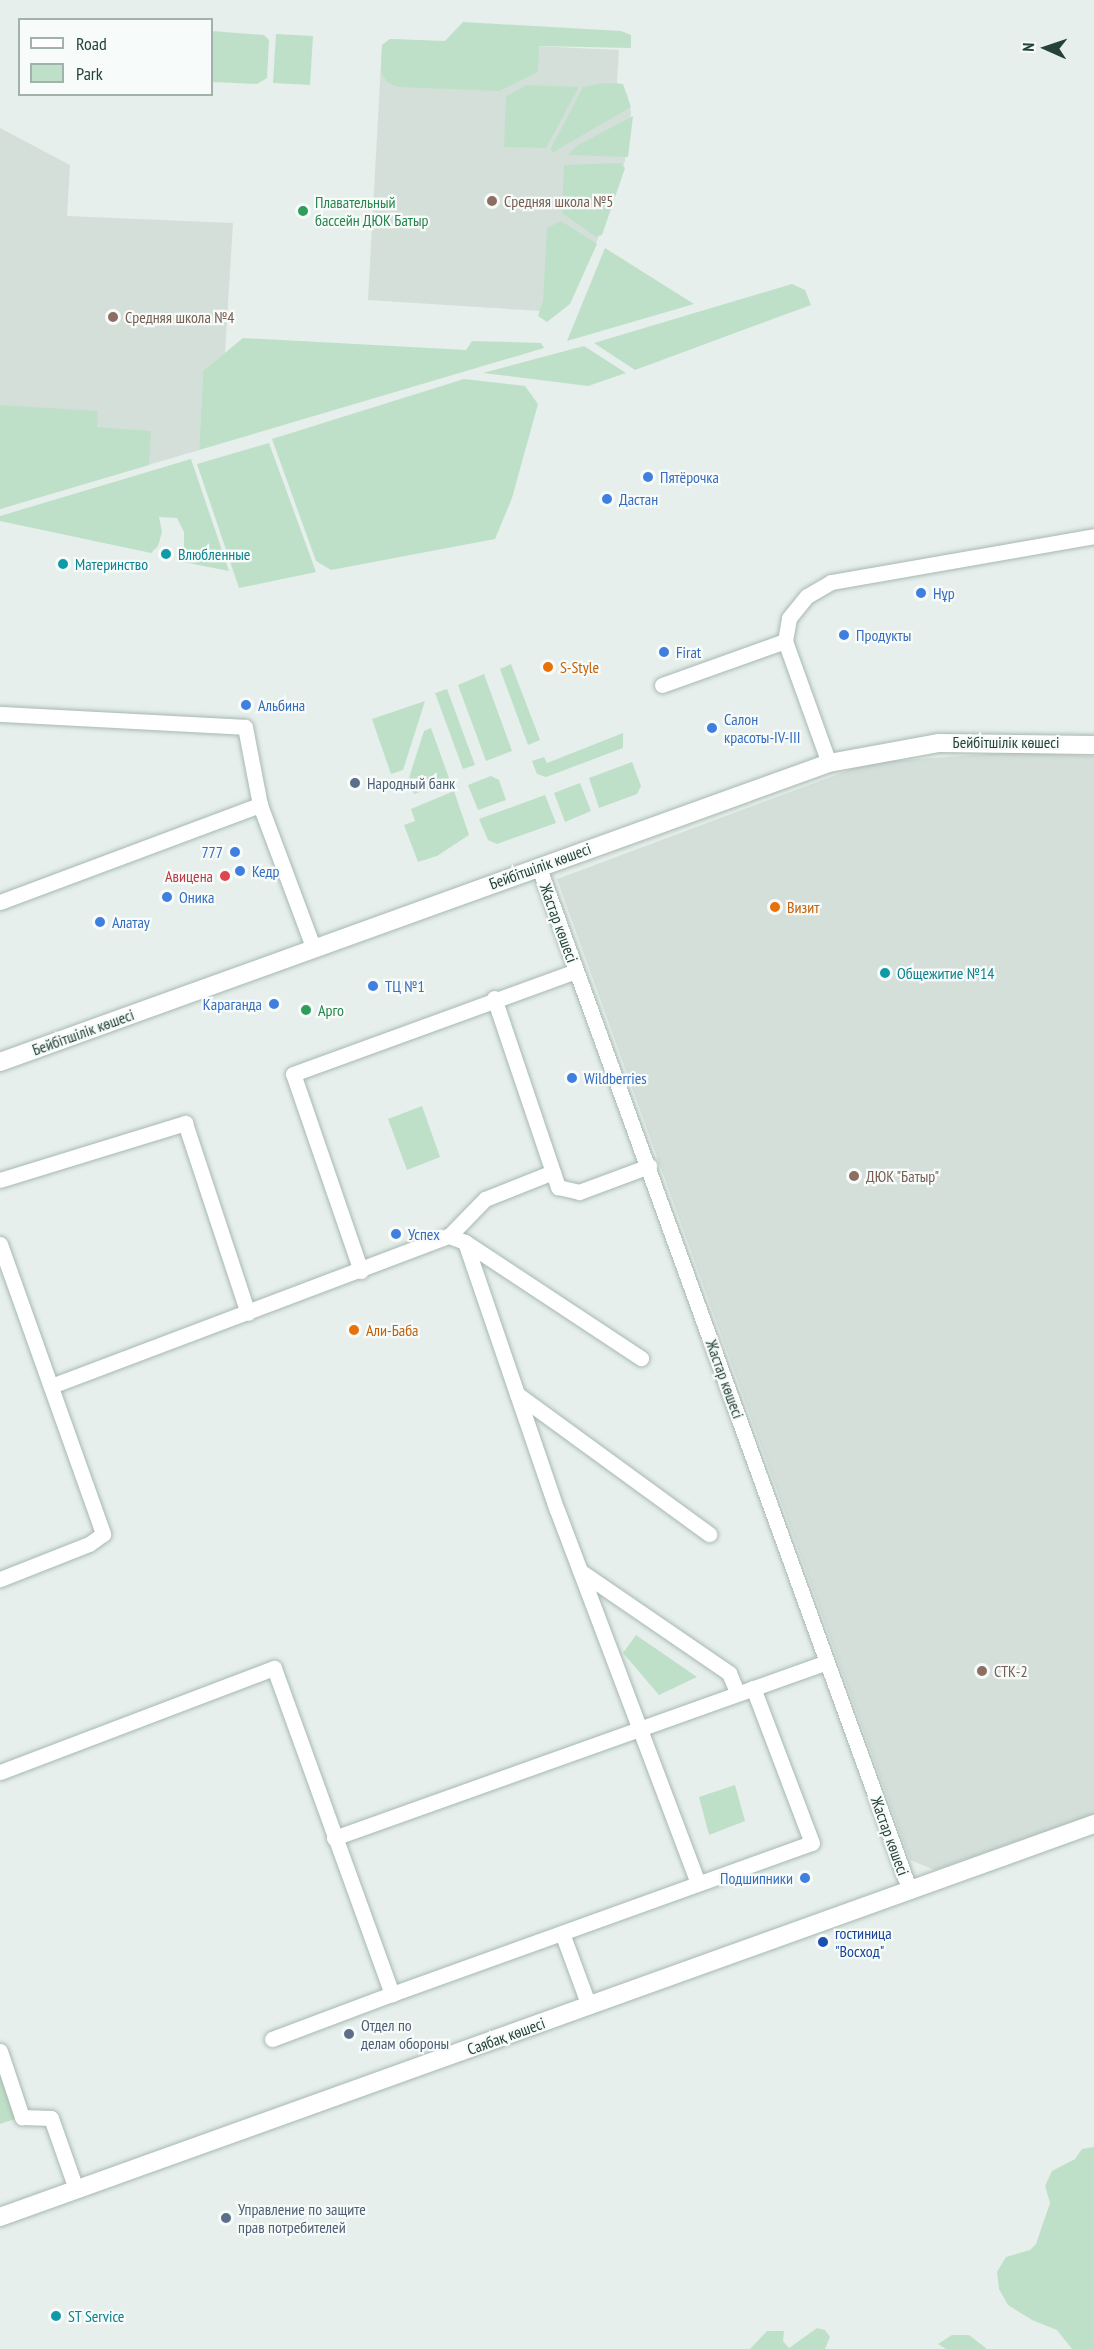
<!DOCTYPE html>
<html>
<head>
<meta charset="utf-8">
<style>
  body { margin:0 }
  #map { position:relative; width:1094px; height:2349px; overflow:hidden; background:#e6efeb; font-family:"PT Sans Narrow",sans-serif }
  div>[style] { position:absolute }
  .built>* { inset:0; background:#d4dfda }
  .green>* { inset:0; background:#bfe0c8 }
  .roads { filter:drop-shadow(0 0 2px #a8b8b2) drop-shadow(0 0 2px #a8b8b2) }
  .street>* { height:15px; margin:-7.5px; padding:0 7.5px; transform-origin:7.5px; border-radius:7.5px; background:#fff }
  .secondary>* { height:18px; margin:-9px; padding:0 9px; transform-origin:9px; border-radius:9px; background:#fff }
  .dots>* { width:16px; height:16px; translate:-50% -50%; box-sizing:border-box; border:3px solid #f7fbf9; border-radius:50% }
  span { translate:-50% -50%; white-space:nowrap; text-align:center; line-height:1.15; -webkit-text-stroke:4.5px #f7fbf9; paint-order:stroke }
  .education-label { font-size:16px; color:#785e54 }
  .left { translate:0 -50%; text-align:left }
  .leisure-label { font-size:16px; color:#27864d }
  .shop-label { font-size:16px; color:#366cbe }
  .right { translate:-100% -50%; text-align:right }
  .culture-label { font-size:16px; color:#0d838f }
  .food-label { font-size:16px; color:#c56008 }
  .street-label { font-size:16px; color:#24423a }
  .service-label { font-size:16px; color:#4e5e75 }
  .health-label { font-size:16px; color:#be3a42 }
  .transit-label { font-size:16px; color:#164399 }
  .legend { position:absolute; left:18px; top:18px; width:195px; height:78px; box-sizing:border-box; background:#f7fbf9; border:2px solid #a3b1ad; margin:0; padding:8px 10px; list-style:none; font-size:18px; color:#24423a }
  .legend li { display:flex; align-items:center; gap:12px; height:30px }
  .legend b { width:30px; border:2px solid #a3b1ad }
  .north { position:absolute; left:1016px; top:18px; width:60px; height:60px; -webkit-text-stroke:4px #f7fbf9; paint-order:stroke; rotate:273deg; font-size:16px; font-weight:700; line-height:24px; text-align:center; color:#24423a }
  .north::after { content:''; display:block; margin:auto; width:21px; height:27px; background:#24423a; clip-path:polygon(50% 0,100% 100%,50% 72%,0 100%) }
</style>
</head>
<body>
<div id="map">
  <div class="built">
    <i style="clip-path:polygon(390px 39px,619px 50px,617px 82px,627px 94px,631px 112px,625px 161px,597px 241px,569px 302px,556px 312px,368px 300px,382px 45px)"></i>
    <i style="clip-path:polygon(0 128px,70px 165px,67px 216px,233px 223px,225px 353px,203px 371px,199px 450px,0 509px)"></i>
    <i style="clip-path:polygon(1015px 752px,1094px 756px,1094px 1814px,935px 1870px,910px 1860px,557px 879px,852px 769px,878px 762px)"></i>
  </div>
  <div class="green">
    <i style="clip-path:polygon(463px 22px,621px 31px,631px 35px,631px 48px,539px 46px,538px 72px,499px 91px,398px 87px,387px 82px,381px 72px,382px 45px,390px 39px,445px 41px)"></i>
    <i style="clip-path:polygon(212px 31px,264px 35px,269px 40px,267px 78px,257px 84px,212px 82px)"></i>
    <i style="clip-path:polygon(276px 34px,313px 36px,310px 85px,273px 83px)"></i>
    <i style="clip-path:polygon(604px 83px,623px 84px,631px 107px,552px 153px,551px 148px,583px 87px)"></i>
    <i style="clip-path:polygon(527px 85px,579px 87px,546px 148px,504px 147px,506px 96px)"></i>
    <i style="clip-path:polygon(633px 116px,628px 157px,568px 155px,578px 145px)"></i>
    <i style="clip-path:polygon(621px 163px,625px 168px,602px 235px,596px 237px,562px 213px,564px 165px)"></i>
    <i style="clip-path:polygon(561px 221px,597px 244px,570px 304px,547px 322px,538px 316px,543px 301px,547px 228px)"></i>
    <i style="clip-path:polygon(605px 248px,694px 304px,567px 341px)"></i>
    <i style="clip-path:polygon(792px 284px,805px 290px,811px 305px,635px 370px,594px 343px)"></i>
    <i style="clip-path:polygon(243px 338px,466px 350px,472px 341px,541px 343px,544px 348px,199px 450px,203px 371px)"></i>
    <i style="clip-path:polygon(584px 346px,626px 373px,588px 386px,483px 373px)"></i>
    <i style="clip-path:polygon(464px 379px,525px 386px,538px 404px,512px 498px,495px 539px,331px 570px,316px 561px,272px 439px)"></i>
    <i style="clip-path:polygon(0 405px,98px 411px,97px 427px,151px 431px,149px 465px,0 509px)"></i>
    <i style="clip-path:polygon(269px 443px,316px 572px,239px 588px,197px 464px)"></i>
    <i style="clip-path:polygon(191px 459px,229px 571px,178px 561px,184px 547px,184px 532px,177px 518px,159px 517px,162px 532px,158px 546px,151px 553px,0 521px,0 516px)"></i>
    <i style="clip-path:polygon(511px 664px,540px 740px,528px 745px,500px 669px)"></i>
    <i style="clip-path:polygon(484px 674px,512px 751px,486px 761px,458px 685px)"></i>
    <i style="clip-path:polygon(447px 689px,475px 765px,463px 769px,435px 693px)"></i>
    <i style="clip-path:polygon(425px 701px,403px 770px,391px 774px,372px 719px)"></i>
    <i style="clip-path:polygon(431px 728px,450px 781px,414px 794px,408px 781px,424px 731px)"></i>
    <i style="clip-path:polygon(623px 733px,623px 748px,546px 777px,537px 774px,532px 761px,544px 757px,547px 763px)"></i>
    <i style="clip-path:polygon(632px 762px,641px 786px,637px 794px,599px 808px,589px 778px)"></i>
    <i style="clip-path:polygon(491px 776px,499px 780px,506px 800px,478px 810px,468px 785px)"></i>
    <i style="clip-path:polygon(580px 783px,591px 811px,565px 822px,554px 793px)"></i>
    <i style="clip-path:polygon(454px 791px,469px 835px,437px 856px,418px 862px,404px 825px,415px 821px,411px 809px)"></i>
    <i style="clip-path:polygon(545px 795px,556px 823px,497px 844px,488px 840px,479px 819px)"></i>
    <i style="clip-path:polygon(422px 1106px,440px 1157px,407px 1170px,388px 1119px)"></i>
    <i style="clip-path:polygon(636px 1635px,697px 1677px,659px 1695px,623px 1653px)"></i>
    <i style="clip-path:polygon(735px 1785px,745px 1821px,709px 1835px,699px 1797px)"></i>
    <i style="clip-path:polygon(0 2071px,15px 2119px,0 2124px)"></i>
    <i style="clip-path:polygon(1094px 2147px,1094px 2349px,1072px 2349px,1057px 2330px,1032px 2320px,1008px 2305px,999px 2289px,997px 2272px,1006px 2257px,1030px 2250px,1036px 2244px,1050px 2203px,1045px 2186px,1052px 2171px,1075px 2159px,1082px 2149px)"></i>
    <i style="clip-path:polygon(817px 2328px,825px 2330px,830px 2337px,825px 2349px,750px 2349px,767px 2331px,784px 2331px,783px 2341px,789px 2348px)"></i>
    <i style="clip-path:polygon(952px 2335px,969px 2335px,987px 2349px,946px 2349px,938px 2344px)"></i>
  </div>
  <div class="roads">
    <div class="street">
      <i style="left:785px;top:641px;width:130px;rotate:70.2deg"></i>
      <i style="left:662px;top:685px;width:131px;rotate:-19.7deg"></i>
      <i style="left:785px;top:641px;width:23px;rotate:-80deg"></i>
      <i style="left:789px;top:618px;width:28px;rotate:-51deg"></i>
      <i style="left:807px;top:596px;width:28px;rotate:-30deg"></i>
      <i style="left:831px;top:582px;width:267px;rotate:-9.9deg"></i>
      <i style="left:0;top:714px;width:245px;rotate:3deg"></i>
      <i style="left:245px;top:727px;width:79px;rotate:79.1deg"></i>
      <i style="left:539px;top:868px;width:1088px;rotate:70.07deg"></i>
      <i style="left:0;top:902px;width:278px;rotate:-20.5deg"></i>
      <i style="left:260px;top:805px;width:152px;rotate:69.5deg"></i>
      <i style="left:494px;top:998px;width:200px;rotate:71.3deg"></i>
      <i style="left:558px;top:1187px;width:22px;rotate:13deg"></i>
      <i style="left:579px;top:1192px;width:75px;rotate:-20.4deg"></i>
      <i style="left:0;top:1180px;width:194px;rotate:-17.1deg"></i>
      <i style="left:185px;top:1123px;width:200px;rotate:71.7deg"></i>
      <i style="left:449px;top:1236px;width:17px;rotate:21deg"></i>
      <i style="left:465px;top:1242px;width:283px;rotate:71.1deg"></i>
      <i style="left:557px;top:1510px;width:399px;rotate:69.3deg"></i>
      <i style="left:465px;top:1242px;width:211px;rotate:33.4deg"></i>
      <i style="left:0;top:1244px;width:308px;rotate:70.4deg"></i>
      <i style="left:103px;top:1534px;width:17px;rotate:144deg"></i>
      <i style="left:89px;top:1544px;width:96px;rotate:158.5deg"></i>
      <i style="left:361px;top:1271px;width:208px;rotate:-109deg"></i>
      <i style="left:293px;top:1074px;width:301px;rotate:-20deg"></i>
      <i style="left:51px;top:1386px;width:425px;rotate:-20.7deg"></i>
      <i style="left:449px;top:1236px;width:52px;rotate:-45.8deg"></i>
      <i style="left:485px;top:1199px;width:73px;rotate:-21.7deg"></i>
      <i style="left:517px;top:1394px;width:238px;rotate:36.1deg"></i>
      <i style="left:580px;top:1571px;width:181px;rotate:34.4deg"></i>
      <i style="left:729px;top:1673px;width:21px;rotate:67deg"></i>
      <i style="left:0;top:1772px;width:293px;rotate:-20.8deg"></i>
      <i style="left:274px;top:1668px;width:347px;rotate:70.1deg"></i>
      <i style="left:392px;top:1994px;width:446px;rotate:-19.8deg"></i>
      <i style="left:812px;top:1843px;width:166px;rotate:-110.8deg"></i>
      <i style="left:334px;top:1838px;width:523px;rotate:-19.65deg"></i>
      <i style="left:562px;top:1933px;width:78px;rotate:69.7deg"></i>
      <i style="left:272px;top:2039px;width:128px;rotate:-20.6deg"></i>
      <i style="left:0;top:2051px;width:70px;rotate:71.6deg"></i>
      <i style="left:22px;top:2117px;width:29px;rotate:2deg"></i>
      <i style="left:51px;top:2118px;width:75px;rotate:70.6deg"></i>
    </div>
    <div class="secondary">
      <i style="left:0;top:1062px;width:881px;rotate:-19.83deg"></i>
      <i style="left:829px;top:763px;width:112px;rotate:-10.3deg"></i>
      <i style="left:939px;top:743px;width:155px;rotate:0.7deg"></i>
      <i style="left:0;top:2217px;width:1162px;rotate:-19.76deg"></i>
    </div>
  </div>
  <div class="dots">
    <i style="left:492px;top:201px;background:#8d6e63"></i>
    <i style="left:303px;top:211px;background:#2e9e5b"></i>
    <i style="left:113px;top:317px;background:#8d6e63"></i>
    <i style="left:648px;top:477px;background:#3f7fe0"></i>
    <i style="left:607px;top:499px;background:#3f7fe0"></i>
    <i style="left:166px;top:554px;background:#0f9aa8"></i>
    <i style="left:63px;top:564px;background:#0f9aa8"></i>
    <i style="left:921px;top:593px;background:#3f7fe0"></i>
    <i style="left:844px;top:635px;background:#3f7fe0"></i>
    <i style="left:664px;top:652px;background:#3f7fe0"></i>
    <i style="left:548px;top:667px;background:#e8710a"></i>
    <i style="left:246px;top:705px;background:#3f7fe0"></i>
    <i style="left:712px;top:728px;background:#3f7fe0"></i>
    <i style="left:355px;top:783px;background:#5c6f8a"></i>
    <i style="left:235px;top:852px;background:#3f7fe0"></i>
    <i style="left:240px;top:871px;background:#3f7fe0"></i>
    <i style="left:225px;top:876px;background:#e0444e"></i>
    <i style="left:167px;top:897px;background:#3f7fe0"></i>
    <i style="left:775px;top:907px;background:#e8710a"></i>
    <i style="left:100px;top:922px;background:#3f7fe0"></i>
    <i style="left:885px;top:973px;background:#0f9aa8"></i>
    <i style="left:373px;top:986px;background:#3f7fe0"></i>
    <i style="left:274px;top:1004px;background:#3f7fe0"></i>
    <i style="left:306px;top:1010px;background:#2e9e5b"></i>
    <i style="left:572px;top:1078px;background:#3f7fe0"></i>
    <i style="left:854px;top:1176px;background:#8d6e63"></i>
    <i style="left:396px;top:1234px;background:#3f7fe0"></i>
    <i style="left:354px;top:1330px;background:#e8710a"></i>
    <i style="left:982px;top:1671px;background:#8d6e63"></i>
    <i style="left:805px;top:1878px;background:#3f7fe0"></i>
    <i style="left:823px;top:1942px;background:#1a4fb4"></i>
    <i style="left:349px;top:2034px;background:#5c6f8a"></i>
    <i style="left:226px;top:2218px;background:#5c6f8a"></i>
    <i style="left:56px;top:2316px;background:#0f9aa8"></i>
  </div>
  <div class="education-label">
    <span class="left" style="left:504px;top:201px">Средняя школа №5</span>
    <span class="left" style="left:125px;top:317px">Средняя школа №4</span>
    <span class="left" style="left:866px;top:1176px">ДЮК "Батыр"</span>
    <span class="left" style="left:994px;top:1671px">СТК-2</span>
  </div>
  <div class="leisure-label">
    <span class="left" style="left:315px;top:211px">Плавательный<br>бассейн ДЮК Батыр</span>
    <span class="left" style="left:318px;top:1010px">Арго</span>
  </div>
  <div class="shop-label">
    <span class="left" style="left:660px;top:477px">Пятёрочка</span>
    <span class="left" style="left:619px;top:499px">Дастан</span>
    <span class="left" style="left:933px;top:593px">Нұр</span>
    <span class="left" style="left:856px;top:635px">Продукты</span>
    <span class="left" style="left:676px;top:652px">Firat</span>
    <span class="left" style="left:258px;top:705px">Альбина</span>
    <span class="left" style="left:724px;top:728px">Салон<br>красоты-IV-III</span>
    <span class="right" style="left:223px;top:852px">777</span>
    <span class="left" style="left:252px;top:871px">Кедр</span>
    <span class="left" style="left:179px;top:897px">Оника</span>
    <span class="left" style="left:112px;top:922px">Алатау</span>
    <span class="left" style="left:385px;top:986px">ТЦ №1</span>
    <span class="right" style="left:262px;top:1004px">Караганда</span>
    <span class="left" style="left:584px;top:1078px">Wildberries</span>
    <span class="left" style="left:408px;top:1234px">Успех</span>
    <span class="right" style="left:793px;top:1878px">Подшипники</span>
  </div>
  <div class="culture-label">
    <span class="left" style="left:178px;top:554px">Влюбленные</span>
    <span class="left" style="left:75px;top:564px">Материнство</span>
    <span class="left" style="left:897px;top:973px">Общежитие №14</span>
    <span class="left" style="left:68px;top:2316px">ST Service</span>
  </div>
  <div class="food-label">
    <span class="left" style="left:560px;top:667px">S-Style</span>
    <span class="left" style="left:787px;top:907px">Визит</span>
    <span class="left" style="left:366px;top:1330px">Али-Баба</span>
  </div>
  <div class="street-label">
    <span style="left:1006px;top:742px">Бейбітшілік көшесі</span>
    <span style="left:540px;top:866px;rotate:-20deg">Бейбітшілік көшесі</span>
    <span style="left:559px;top:923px;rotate:70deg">Жастар көшесі</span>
    <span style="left:83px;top:1032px;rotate:-20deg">Бейбітшілік көшесі</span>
    <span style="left:725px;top:1379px;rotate:70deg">Жастар көшесі</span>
    <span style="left:890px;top:1836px;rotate:70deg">Жастар көшесі</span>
    <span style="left:506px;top:2036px;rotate:-20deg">Саябақ көшесі</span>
  </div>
  <div class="service-label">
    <span class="left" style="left:367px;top:783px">Народный банк</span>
    <span class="left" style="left:361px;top:2034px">Отдел по<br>делам обороны</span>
    <span class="left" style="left:238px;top:2218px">Управление по защите<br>прав потребителей</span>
  </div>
  <div class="health-label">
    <span class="right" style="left:213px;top:876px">Авицена</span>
  </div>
  <div class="transit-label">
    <span class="left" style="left:835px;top:1942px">гостиница<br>"Восход"</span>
  </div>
  <ul class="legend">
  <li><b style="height:8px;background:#fff"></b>Road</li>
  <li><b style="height:16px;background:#bfe0c8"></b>Park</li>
  </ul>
  <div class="north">N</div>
</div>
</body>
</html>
